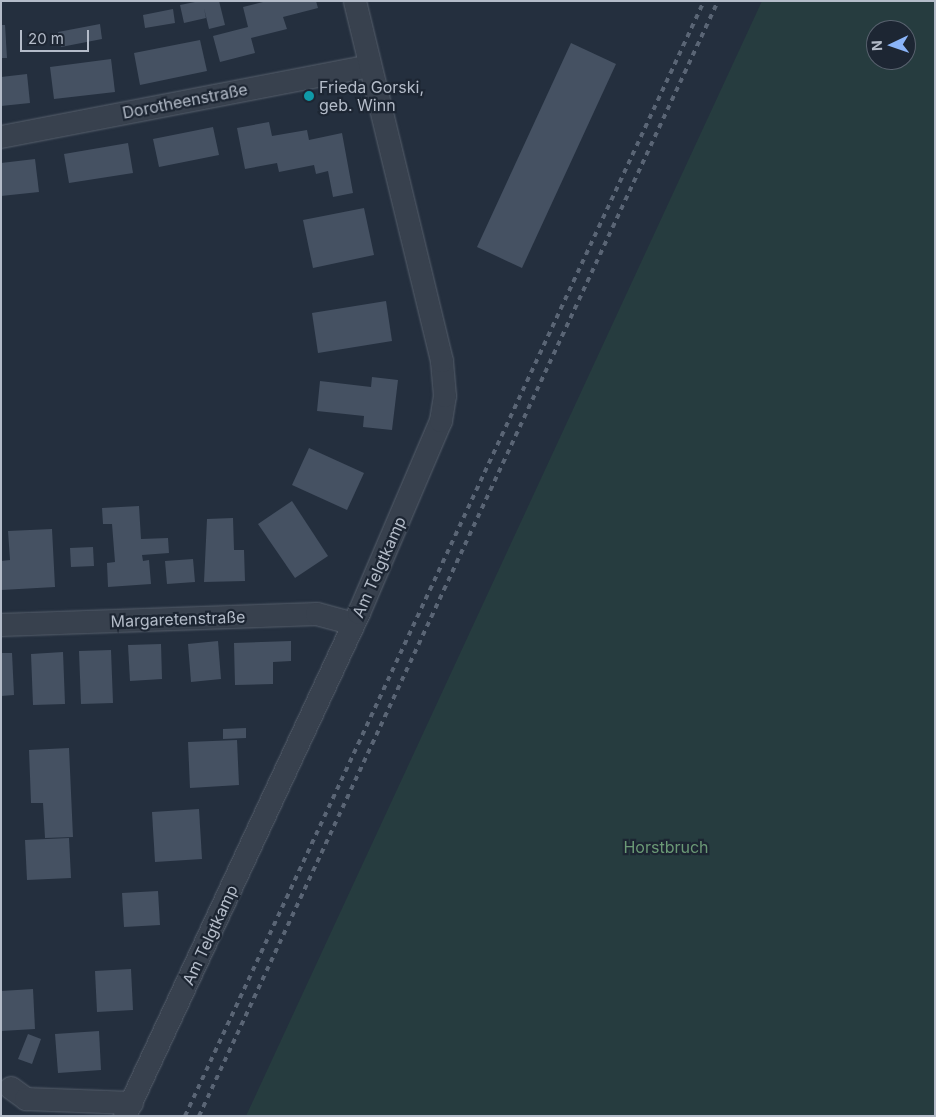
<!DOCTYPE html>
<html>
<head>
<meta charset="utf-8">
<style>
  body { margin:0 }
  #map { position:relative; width:936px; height:1117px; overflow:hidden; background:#242f3e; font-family:Inter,sans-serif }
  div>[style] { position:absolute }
  .green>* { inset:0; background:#263c3f }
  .building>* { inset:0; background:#455162 }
  .roads { filter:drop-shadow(0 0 1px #565f6c) drop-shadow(0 0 1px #565f6c) }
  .minor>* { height:22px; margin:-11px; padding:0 11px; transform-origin:11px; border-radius:11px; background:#38414e }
  .rail>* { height:4px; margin-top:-2px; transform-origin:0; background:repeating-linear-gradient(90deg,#5a6575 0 5px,transparent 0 10px) }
  .dots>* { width:14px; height:14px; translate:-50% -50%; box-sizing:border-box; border:2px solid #1d2633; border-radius:50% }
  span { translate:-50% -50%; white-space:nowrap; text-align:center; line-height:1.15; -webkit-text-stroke:4.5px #1d2633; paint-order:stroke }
  .poi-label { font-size:16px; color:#b4bcc9 }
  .left { translate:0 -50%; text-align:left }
  .street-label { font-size:16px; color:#b4bcc9 }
  .park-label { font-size:16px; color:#6b9a76 }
  .frame { position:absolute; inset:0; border:2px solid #b4bcc9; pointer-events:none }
  .north { position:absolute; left:866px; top:20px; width:50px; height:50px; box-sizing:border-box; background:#1d2633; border:1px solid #59626f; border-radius:50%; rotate:267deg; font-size:14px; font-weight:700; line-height:20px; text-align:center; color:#b4bcc9 }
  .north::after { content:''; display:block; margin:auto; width:18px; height:22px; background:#8ab4f8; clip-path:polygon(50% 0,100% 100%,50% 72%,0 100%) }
  .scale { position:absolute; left:20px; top:30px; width:69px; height:22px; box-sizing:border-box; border:2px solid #b4bcc9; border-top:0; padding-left:6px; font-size:15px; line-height:18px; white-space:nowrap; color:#b4bcc9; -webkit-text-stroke:4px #1d2633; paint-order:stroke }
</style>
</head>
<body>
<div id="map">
  <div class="green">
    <i style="clip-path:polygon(evenodd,762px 1px,935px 1px,935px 1116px,246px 1116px,762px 1px,876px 30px,906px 30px,906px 60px,876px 60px,876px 30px)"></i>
  </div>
  <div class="building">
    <i style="clip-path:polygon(200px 1px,219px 1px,225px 25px,209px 29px,204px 8px,206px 18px,184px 23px,180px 5px)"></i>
    <i style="clip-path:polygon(267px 1px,316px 1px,318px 8px,283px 17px,287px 29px,251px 38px,255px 53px,220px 62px,213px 36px,248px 27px,243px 7px)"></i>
    <i style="clip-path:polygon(173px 9px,175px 23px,145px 28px,143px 15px)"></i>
    <i style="clip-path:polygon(100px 24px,102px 39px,61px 47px,58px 32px)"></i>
    <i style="clip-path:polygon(1px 25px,5px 25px,7px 58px,1px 58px)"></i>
    <i style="clip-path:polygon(200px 40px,207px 71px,140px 85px,134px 53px)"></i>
    <i style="clip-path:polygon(571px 43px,616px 64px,522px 268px,477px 247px)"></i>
    <i style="clip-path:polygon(111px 59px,115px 92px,54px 99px,50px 67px)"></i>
    <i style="clip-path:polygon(27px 74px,30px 103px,1px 106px,1px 77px)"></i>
    <i style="clip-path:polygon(269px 122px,272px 136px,307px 130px,309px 140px,342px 133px,353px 193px,333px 197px,328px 171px,316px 174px,314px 165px,279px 172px,277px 163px,245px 169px,237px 128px)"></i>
    <i style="clip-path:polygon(213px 127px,219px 155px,159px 167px,153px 139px)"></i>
    <i style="clip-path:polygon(128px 143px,133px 173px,69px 183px,64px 154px)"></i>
    <i style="clip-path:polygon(35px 159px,39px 192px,1px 196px,1px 163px)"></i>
    <i style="clip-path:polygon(364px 208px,374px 255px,313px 268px,303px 220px)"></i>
    <i style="clip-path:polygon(386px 301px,392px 341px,318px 353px,312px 313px)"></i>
    <i style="clip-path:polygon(372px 377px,398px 380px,392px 430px,363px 427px,364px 416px,317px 411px,320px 381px,371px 387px)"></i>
    <i style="clip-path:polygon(309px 448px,364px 473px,347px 510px,292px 485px)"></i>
    <i style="clip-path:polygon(292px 501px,328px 556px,295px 578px,258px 524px)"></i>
    <i style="clip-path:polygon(139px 506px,141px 539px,168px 538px,169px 553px,142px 555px,143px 561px,149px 560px,151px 584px,108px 587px,107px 563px,115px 562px,112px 524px,103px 524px,102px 508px)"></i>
    <i style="clip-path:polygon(233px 518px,234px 550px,244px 550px,245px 581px,204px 582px,207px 519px)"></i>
    <i style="clip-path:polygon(52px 529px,55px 587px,1px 590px,1px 561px,10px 560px,8px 531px)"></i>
    <i style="clip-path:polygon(93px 547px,94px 566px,71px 567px,70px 548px)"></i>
    <i style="clip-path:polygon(193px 559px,195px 582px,167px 584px,165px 561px)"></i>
    <i style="clip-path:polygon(218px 641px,221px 679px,191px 682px,188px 644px)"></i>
    <i style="clip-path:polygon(291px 641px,291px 661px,273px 662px,273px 684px,235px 685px,234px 643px)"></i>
    <i style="clip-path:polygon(161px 644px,162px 679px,130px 681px,128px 645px)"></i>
    <i style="clip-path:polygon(111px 650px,113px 703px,81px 704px,79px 651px)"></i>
    <i style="clip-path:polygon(63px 652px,65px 704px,33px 705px,31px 654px)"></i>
    <i style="clip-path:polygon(1px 653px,12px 653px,14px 695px,1px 696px)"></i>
    <i style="clip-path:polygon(246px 728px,246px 738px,223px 739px,223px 729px)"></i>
    <i style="clip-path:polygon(237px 740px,239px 785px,190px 788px,188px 742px)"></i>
    <i style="clip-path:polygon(69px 748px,73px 837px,45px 838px,43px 803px,31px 803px,29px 750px)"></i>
    <i style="clip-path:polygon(199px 809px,202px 859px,155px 862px,152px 812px)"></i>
    <i style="clip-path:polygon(69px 838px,71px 878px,27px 880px,25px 840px)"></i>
    <i style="clip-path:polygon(158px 891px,160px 925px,124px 927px,122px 893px)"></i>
    <i style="clip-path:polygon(131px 969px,133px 1010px,97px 1012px,95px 971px)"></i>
    <i style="clip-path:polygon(33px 989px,35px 1029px,1px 1031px,1px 991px)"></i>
    <i style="clip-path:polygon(99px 1031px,101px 1070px,58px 1073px,55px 1034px)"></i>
    <i style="clip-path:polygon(28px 1034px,41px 1039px,32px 1064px,18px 1059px)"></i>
  </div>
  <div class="roads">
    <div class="minor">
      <i style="left:1px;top:137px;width:374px;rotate:-10.9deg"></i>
      <i style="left:1px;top:625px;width:316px;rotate:-2deg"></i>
      <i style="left:317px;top:614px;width:38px;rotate:15deg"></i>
      <i style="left:11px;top:1088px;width:19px;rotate:36deg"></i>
      <i style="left:26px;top:1099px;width:106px;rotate:2.2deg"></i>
      <i style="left:125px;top:1116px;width:555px;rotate:-65.05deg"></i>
      <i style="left:359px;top:613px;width:209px;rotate:-66.9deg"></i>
      <i style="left:441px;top:421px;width:25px;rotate:-81deg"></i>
      <i style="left:445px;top:396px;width:35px;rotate:-95deg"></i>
      <i style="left:442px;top:361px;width:370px;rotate:-103.6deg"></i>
    </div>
  </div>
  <div class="rail">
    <i style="left:185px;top:1116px;width:1230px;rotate:-65.04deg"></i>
    <i style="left:199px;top:1116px;width:1230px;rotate:-65.04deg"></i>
  </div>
  <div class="dots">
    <i style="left:309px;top:96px;background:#0f9aa8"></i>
  </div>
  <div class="poi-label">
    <span class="left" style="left:319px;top:96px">Frieda Gorski,<br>geb. Winn</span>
  </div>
  <div class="street-label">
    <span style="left:185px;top:101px;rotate:-11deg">Dorotheenstraße</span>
    <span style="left:379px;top:567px;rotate:-66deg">Am Telgtkamp</span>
    <span style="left:178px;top:619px;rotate:-2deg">Margaretenstraße</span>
    <span style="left:210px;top:935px;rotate:-65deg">Am Telgtkamp</span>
  </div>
  <div class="park-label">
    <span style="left:666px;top:847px">Horstbruch</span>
  </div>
  <div class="frame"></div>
  <div class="north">N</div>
  <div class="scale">20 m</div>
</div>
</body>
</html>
